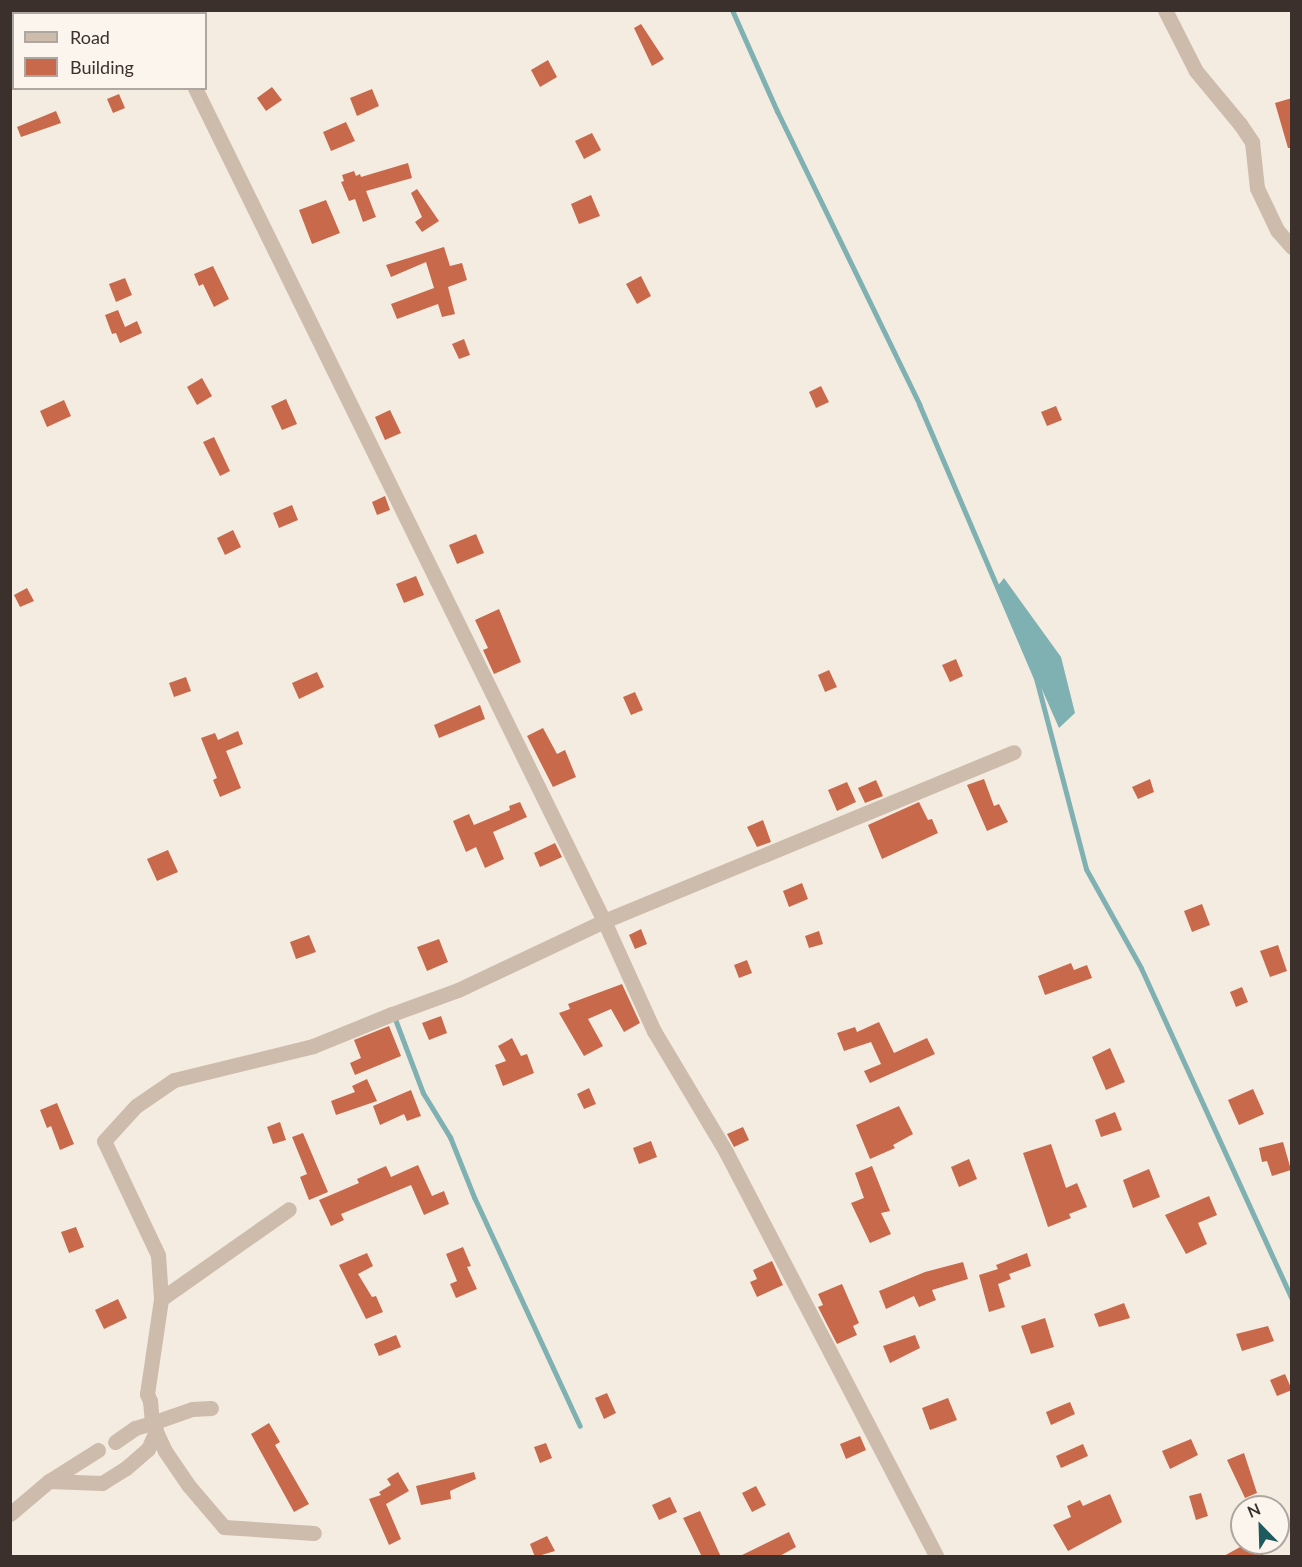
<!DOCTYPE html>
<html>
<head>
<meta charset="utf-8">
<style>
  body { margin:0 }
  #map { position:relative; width:1302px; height:1567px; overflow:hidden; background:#f4ebe1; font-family:Lato,sans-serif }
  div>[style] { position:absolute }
  .water>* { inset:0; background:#7fb0b2 }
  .stream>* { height:5px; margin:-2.5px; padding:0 2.5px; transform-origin:2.5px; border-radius:2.5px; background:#7fb0b2 }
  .building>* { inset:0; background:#c8694b }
  .minor>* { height:15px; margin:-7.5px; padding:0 7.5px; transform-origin:7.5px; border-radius:7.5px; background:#cdbbac }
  span { translate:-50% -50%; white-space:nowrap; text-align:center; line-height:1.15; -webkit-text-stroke:6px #fbf5ee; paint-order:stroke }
  .frame { position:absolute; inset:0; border:12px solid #3b302b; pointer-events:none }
  .legend { position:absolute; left:12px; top:12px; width:195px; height:78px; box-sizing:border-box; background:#fbf5ee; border:2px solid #aea6a0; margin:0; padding:8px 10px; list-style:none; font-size:18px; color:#3b302b }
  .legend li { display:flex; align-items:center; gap:12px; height:30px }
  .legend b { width:30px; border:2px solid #aea6a0 }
  .north { position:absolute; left:1230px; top:1495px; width:60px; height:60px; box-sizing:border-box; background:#fbf5ee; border:2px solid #aea6a0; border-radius:50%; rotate:337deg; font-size:16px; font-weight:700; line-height:24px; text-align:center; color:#3b302b }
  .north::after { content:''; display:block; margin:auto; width:21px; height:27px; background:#1f5a5e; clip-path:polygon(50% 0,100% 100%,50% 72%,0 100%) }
</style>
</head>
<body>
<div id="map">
  <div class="water">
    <i style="clip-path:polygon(1004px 578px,1061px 657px,1075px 713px,1059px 728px,997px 587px)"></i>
  </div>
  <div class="stream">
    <i style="left:732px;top:10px;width:111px;rotate:66deg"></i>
    <i style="left:777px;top:111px;width:326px;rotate:64.1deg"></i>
    <i style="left:919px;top:404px;width:298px;rotate:66.9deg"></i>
    <i style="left:1036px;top:678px;width:197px;rotate:75.3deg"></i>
    <i style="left:1086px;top:869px;width:113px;rotate:60.9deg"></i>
    <i style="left:1141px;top:968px;width:365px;rotate:65.5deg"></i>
    <i style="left:395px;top:1019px;width:79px;rotate:69.3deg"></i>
    <i style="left:423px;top:1093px;width:52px;rotate:58.5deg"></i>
    <i style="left:450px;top:1137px;width:65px;rotate:68.2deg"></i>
    <i style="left:474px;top:1197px;width:252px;rotate:65.2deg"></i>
  </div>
  <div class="building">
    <i style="clip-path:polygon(641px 24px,664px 59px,652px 66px,634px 28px)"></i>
    <i style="clip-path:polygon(548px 60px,557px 77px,540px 87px,531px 70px)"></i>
    <i style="clip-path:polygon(272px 87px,282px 100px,266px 111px,257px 98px)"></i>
    <i style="clip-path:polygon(372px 89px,379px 106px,357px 116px,350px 98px)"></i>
    <i style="clip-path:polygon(119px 94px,125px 108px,113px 113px,107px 99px)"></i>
    <i style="clip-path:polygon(1292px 98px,1292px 148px,1288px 148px,1275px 103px)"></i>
    <i style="clip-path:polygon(56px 111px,61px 123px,21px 137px,17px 127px)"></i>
    <i style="clip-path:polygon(346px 122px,355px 141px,331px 151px,323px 132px)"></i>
    <i style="clip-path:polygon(592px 133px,601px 150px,584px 159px,575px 141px)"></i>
    <i style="clip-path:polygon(408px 163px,412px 178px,366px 191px,376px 217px,363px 222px,355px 199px,349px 201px,341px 182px,344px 181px,342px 175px,354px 171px,356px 176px,360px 174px,361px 177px)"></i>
    <i style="clip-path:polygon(417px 189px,439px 221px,422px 232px,415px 222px,422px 217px,411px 193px)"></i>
    <i style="clip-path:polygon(591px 195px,600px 216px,579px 224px,571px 204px)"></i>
    <i style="clip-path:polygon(326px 200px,340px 233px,312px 244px,299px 210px)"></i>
    <i style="clip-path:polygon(444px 247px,450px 266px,462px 263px,467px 280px,448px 287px,455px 314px,442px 317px,438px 304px,397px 319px,391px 304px,434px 288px,426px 262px,391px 277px,386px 265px)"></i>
    <i style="clip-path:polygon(213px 266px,229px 299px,214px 307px,203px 284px,199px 286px,194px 274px)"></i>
    <i style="clip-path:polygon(641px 276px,651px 296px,637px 304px,626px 284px)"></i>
    <i style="clip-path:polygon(125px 278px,132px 295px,116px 302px,109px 284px)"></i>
    <i style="clip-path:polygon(118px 310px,125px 327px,137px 321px,142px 333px,120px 343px,116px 333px,112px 334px,105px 315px)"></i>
    <i style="clip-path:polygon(464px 339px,470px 355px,459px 359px,452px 344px)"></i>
    <i style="clip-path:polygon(202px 378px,212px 396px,197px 405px,187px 387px)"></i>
    <i style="clip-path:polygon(821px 386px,829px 402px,816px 408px,809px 392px)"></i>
    <i style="clip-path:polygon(286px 399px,297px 424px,282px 430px,271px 406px)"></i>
    <i style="clip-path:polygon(64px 400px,71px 416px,47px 427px,40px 411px)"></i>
    <i style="clip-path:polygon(1056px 406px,1062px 420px,1047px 426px,1041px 412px)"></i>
    <i style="clip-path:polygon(390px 410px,401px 433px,385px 440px,375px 417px)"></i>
    <i style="clip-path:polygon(214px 437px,230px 471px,220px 476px,203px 442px)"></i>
    <i style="clip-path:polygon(385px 496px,390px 510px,377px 515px,372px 502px)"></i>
    <i style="clip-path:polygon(292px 505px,298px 520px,279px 528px,273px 513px)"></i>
    <i style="clip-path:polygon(233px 530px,241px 547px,225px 555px,217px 538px)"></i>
    <i style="clip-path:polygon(476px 534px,484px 553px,457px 564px,449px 545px)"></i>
    <i style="clip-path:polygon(416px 576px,424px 595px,404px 603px,396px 584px)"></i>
    <i style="clip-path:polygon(27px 588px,34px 601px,20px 607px,14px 595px)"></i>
    <i style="clip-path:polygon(499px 609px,521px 662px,494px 674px,483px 650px,488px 648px,475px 620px)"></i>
    <i style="clip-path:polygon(956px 659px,963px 676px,950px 682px,942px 665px)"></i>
    <i style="clip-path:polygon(829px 670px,837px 687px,825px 692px,818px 675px)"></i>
    <i style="clip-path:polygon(317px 672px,324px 687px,299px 699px,292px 683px)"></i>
    <i style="clip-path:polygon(186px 677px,191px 691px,174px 697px,169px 683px)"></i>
    <i style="clip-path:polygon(635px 692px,643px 710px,631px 715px,623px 697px)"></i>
    <i style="clip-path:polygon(480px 705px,485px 719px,439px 738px,434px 725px)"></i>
    <i style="clip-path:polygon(543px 728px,557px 754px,565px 750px,576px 777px,553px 787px,527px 736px)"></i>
    <i style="clip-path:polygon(238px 731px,243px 744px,226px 751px,241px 788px,220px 797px,213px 780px,217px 778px,201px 738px,215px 733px,218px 740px)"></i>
    <i style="clip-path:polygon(984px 779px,994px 806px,999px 804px,1008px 822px,987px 831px,967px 785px)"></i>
    <i style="clip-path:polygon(1150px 779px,1154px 792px,1138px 799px,1132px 787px)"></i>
    <i style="clip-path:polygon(876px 780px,883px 796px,865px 803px,858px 788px)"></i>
    <i style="clip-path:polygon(847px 782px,856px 802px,837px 811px,828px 790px)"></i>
    <i style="clip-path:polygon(520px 802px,527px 817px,493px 832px,504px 859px,485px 868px,476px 847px,466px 852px,453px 821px,469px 814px,474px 825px,510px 810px,509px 806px)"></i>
    <i style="clip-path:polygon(919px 802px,928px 820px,932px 819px,938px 833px,882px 859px,868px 825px)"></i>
    <i style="clip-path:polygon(763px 820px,771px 842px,757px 847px,747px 827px)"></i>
    <i style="clip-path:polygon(555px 843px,562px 857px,540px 867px,534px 853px)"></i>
    <i style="clip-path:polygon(168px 850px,178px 872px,157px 881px,147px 859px)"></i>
    <i style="clip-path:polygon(802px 883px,808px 899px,789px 907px,783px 891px)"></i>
    <i style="clip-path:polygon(1202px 904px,1210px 925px,1192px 932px,1184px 911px)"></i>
    <i style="clip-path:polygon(641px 929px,647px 944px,635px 949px,629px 935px)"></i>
    <i style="clip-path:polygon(819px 931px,823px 944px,809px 948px,805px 936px)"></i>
    <i style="clip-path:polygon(309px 935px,316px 952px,296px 959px,290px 942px)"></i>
    <i style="clip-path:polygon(439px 939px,448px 962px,427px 971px,417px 947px)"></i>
    <i style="clip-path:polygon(1278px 945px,1287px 971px,1270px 977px,1260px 951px)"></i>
    <i style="clip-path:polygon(747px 960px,752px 973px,739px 978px,734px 965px)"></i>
    <i style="clip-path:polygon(1071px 963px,1074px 970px,1087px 965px,1092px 978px,1045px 995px,1038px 976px)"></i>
    <i style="clip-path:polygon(622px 984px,640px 1023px,624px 1032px,611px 1009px,588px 1019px,603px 1046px,584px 1056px,559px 1013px,570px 1009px,568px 1004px)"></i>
    <i style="clip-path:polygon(1242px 987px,1248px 1002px,1236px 1007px,1230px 992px)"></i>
    <i style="clip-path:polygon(441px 1016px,447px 1033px,429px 1040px,422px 1023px)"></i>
    <i style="clip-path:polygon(879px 1022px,894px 1053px,927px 1038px,935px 1054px,870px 1083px,864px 1071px,881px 1064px,871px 1042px,844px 1051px,837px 1033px,855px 1027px,857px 1032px)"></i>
    <i style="clip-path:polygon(389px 1026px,401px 1056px,355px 1075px,350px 1063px,361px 1058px,354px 1040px)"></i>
    <i style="clip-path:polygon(512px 1038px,521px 1056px,527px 1054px,534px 1073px,503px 1086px,495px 1065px,506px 1061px,498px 1046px)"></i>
    <i style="clip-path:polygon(1110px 1048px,1125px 1082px,1106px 1090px,1092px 1057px)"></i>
    <i style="clip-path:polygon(367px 1079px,377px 1101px,336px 1115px,331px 1101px,355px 1092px,352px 1086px)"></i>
    <i style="clip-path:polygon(589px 1088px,596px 1104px,584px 1109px,577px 1094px)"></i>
    <i style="clip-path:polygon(1253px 1089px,1264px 1114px,1239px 1125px,1228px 1100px)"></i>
    <i style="clip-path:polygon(411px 1090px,421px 1116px,407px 1121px,404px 1114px,380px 1125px,373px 1106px)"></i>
    <i style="clip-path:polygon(57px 1103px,74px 1144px,60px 1150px,51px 1126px,47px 1128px,40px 1110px)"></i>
    <i style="clip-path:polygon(899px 1106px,913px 1134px,893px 1145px,895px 1148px,870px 1159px,856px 1125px)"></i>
    <i style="clip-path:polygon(1115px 1112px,1122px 1130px,1101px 1137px,1095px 1120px)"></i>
    <i style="clip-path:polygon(280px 1122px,286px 1140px,273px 1144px,267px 1127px)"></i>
    <i style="clip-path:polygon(743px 1127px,749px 1140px,734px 1147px,727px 1134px)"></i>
    <i style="clip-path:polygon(303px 1133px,328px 1192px,309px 1200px,300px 1177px,307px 1174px,292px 1137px)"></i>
    <i style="clip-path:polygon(651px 1141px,657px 1157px,639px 1164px,633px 1148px)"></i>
    <i style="clip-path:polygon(1283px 1142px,1291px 1170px,1272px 1176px,1267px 1161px,1262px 1162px,1259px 1148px)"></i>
    <i style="clip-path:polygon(1051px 1144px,1066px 1188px,1077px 1183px,1087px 1207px,1069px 1214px,1071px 1218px,1048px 1227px,1023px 1153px)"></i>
    <i style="clip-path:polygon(969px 1159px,977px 1179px,959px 1187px,951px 1167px)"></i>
    <i style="clip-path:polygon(418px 1165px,432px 1196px,444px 1191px,449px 1204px,424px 1215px,411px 1185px,341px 1214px,344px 1220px,331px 1226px,319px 1200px,359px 1183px,357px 1179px,386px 1166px,391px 1177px)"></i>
    <i style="clip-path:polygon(872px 1166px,890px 1211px,881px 1213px,891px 1234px,870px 1243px,851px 1203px,864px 1198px,855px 1173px)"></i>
    <i style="clip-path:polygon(1149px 1169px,1160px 1197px,1133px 1208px,1123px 1180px)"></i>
    <i style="clip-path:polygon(1209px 1196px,1217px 1215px,1198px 1223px,1207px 1244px,1186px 1254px,1165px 1215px)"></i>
    <i style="clip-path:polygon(76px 1227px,84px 1247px,69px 1253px,61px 1232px)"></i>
    <i style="clip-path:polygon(463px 1247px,471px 1266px,467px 1267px,477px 1289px,456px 1298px,450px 1284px,457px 1281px,446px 1254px)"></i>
    <i style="clip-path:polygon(367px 1253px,373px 1266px,358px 1274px,372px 1297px,376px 1296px,383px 1312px,366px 1319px,339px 1265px)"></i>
    <i style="clip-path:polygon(1027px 1253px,1031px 1266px,1009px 1274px,1011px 1279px,998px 1284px,1005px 1307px,989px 1312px,979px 1275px,998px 1269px,996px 1265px)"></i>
    <i style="clip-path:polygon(772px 1261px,783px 1285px,757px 1297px,750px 1282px,757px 1279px,753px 1270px)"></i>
    <i style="clip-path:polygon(963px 1262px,968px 1279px,932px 1290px,936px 1300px,919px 1307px,914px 1296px,886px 1309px,879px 1291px,925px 1272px)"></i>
    <i style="clip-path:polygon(842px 1284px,859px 1323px,853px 1326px,857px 1335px,837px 1344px,818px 1307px,823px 1305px,818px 1294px)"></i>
    <i style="clip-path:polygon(118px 1299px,127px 1318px,104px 1329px,95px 1310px)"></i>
    <i style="clip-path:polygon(1124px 1303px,1130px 1318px,1099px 1327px,1094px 1314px)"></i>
    <i style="clip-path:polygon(1045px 1318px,1054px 1347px,1031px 1354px,1021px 1326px)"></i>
    <i style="clip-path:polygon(1268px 1326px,1274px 1341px,1242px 1351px,1236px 1334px)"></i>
    <i style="clip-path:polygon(396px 1335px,401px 1347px,379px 1356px,374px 1344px)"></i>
    <i style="clip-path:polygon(915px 1335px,920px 1348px,890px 1363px,883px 1346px)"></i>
    <i style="clip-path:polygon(1285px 1374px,1292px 1390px,1277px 1396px,1270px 1380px)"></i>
    <i style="clip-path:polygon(607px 1393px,616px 1413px,604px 1419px,595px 1398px)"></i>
    <i style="clip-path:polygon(948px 1398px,957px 1420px,930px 1430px,922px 1408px)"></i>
    <i style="clip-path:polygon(1070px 1402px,1075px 1414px,1051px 1425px,1046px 1412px)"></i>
    <i style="clip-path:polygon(269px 1423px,280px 1442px,275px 1445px,309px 1504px,294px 1512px,251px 1434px)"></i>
    <i style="clip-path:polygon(860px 1436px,866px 1450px,846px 1459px,840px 1444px)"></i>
    <i style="clip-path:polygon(1191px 1439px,1198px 1455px,1170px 1469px,1162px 1451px)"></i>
    <i style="clip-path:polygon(546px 1443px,552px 1458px,540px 1463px,534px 1447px)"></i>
    <i style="clip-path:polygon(1083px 1444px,1088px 1456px,1061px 1468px,1056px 1456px)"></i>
    <i style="clip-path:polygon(1244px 1453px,1257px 1493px,1245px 1498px,1227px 1460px)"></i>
    <i style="clip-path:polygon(398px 1472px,409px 1491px,386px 1504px,401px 1539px,389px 1545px,369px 1499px,381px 1495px,379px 1492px,391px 1485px,387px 1479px)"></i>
    <i style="clip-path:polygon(474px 1472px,476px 1479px,450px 1491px,451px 1499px,421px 1505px,416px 1486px)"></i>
    <i style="clip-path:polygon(756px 1486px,766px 1505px,752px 1512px,742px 1493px)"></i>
    <i style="clip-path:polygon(1201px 1493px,1208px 1516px,1196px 1520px,1189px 1496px)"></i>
    <i style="clip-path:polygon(1110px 1494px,1122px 1522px,1068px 1551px,1053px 1525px,1071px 1517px,1067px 1506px,1080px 1500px,1083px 1506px)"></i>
    <i style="clip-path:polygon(670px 1497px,677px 1512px,659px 1520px,652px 1505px)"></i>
    <i style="clip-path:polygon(700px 1511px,721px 1557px,702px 1557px,691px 1534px,683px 1518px)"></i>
    <i style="clip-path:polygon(789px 1532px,796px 1547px,778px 1557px,738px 1557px)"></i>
    <i style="clip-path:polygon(547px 1536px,555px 1551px,535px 1557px,530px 1544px)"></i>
    <i style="clip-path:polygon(1240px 1543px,1258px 1543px,1264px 1557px,1222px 1557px,1242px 1546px)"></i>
  </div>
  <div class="minor">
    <i style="left:157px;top:10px;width:4px;rotate:76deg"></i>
    <i style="left:1165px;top:10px;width:68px;rotate:63.1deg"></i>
    <i style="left:1196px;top:71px;width:69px;rotate:50.3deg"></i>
    <i style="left:1240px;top:124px;width:22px;rotate:56deg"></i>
    <i style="left:1252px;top:142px;width:46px;rotate:83.8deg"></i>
    <i style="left:1257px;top:188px;width:47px;rotate:64.5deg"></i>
    <i style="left:1277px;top:230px;width:23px;rotate:49deg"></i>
    <i style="left:195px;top:88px;width:928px;rotate:63.85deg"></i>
    <i style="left:604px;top:921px;width:121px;rotate:65.6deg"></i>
    <i style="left:654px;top:1031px;width:141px;rotate:59.2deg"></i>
    <i style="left:726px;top:1152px;width:455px;rotate:62.5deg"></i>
    <i style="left:161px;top:1299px;width:156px;rotate:-35.1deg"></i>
    <i style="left:211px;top:1408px;width:19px;rotate:177deg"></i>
    <i style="left:192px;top:1409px;width:42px;rotate:160.7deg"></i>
    <i style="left:152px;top:1423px;width:31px;rotate:65deg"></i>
    <i style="left:165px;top:1451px;width:42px;rotate:55.6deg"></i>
    <i style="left:189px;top:1486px;width:54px;rotate:49.5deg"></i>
    <i style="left:224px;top:1527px;width:90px;rotate:3.8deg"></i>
    <i style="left:115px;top:1442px;width:24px;rotate:-35deg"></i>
    <i style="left:135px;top:1428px;width:18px;rotate:-16deg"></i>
    <i style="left:152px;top:1423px;width:22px;rotate:-95deg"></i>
    <i style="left:150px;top:1401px;width:8px;rotate:-113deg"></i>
    <i style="left:147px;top:1394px;width:96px;rotate:-81.6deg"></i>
    <i style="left:161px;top:1299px;width:44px;rotate:-93.9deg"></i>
    <i style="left:158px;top:1255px;width:126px;rotate:-115.3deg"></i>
    <i style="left:104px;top:1141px;width:47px;rotate:-47.6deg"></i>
    <i style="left:136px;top:1106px;width:46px;rotate:-34.4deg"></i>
    <i style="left:174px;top:1080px;width:143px;rotate:-13.7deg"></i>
    <i style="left:313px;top:1046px;width:85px;rotate:-22.1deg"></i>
    <i style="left:392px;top:1014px;width:70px;rotate:-20deg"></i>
    <i style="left:458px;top:990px;width:161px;rotate:-25.3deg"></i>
    <i style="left:604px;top:921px;width:443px;rotate:-22.4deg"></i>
    <i style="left:49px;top:1481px;width:53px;rotate:2.2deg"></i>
    <i style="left:102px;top:1483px;width:28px;rotate:-32deg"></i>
    <i style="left:126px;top:1468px;width:29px;rotate:-41deg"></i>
    <i style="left:148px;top:1449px;width:20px;rotate:-66deg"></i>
    <i style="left:10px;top:1514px;width:51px;rotate:-40.2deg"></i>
    <i style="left:49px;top:1481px;width:58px;rotate:-32.3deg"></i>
  </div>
  <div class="frame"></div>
  <ul class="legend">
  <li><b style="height:8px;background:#cdbbac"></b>Road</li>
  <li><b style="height:16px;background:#c8694b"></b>Building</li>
  </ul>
  <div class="north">N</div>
</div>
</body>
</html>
